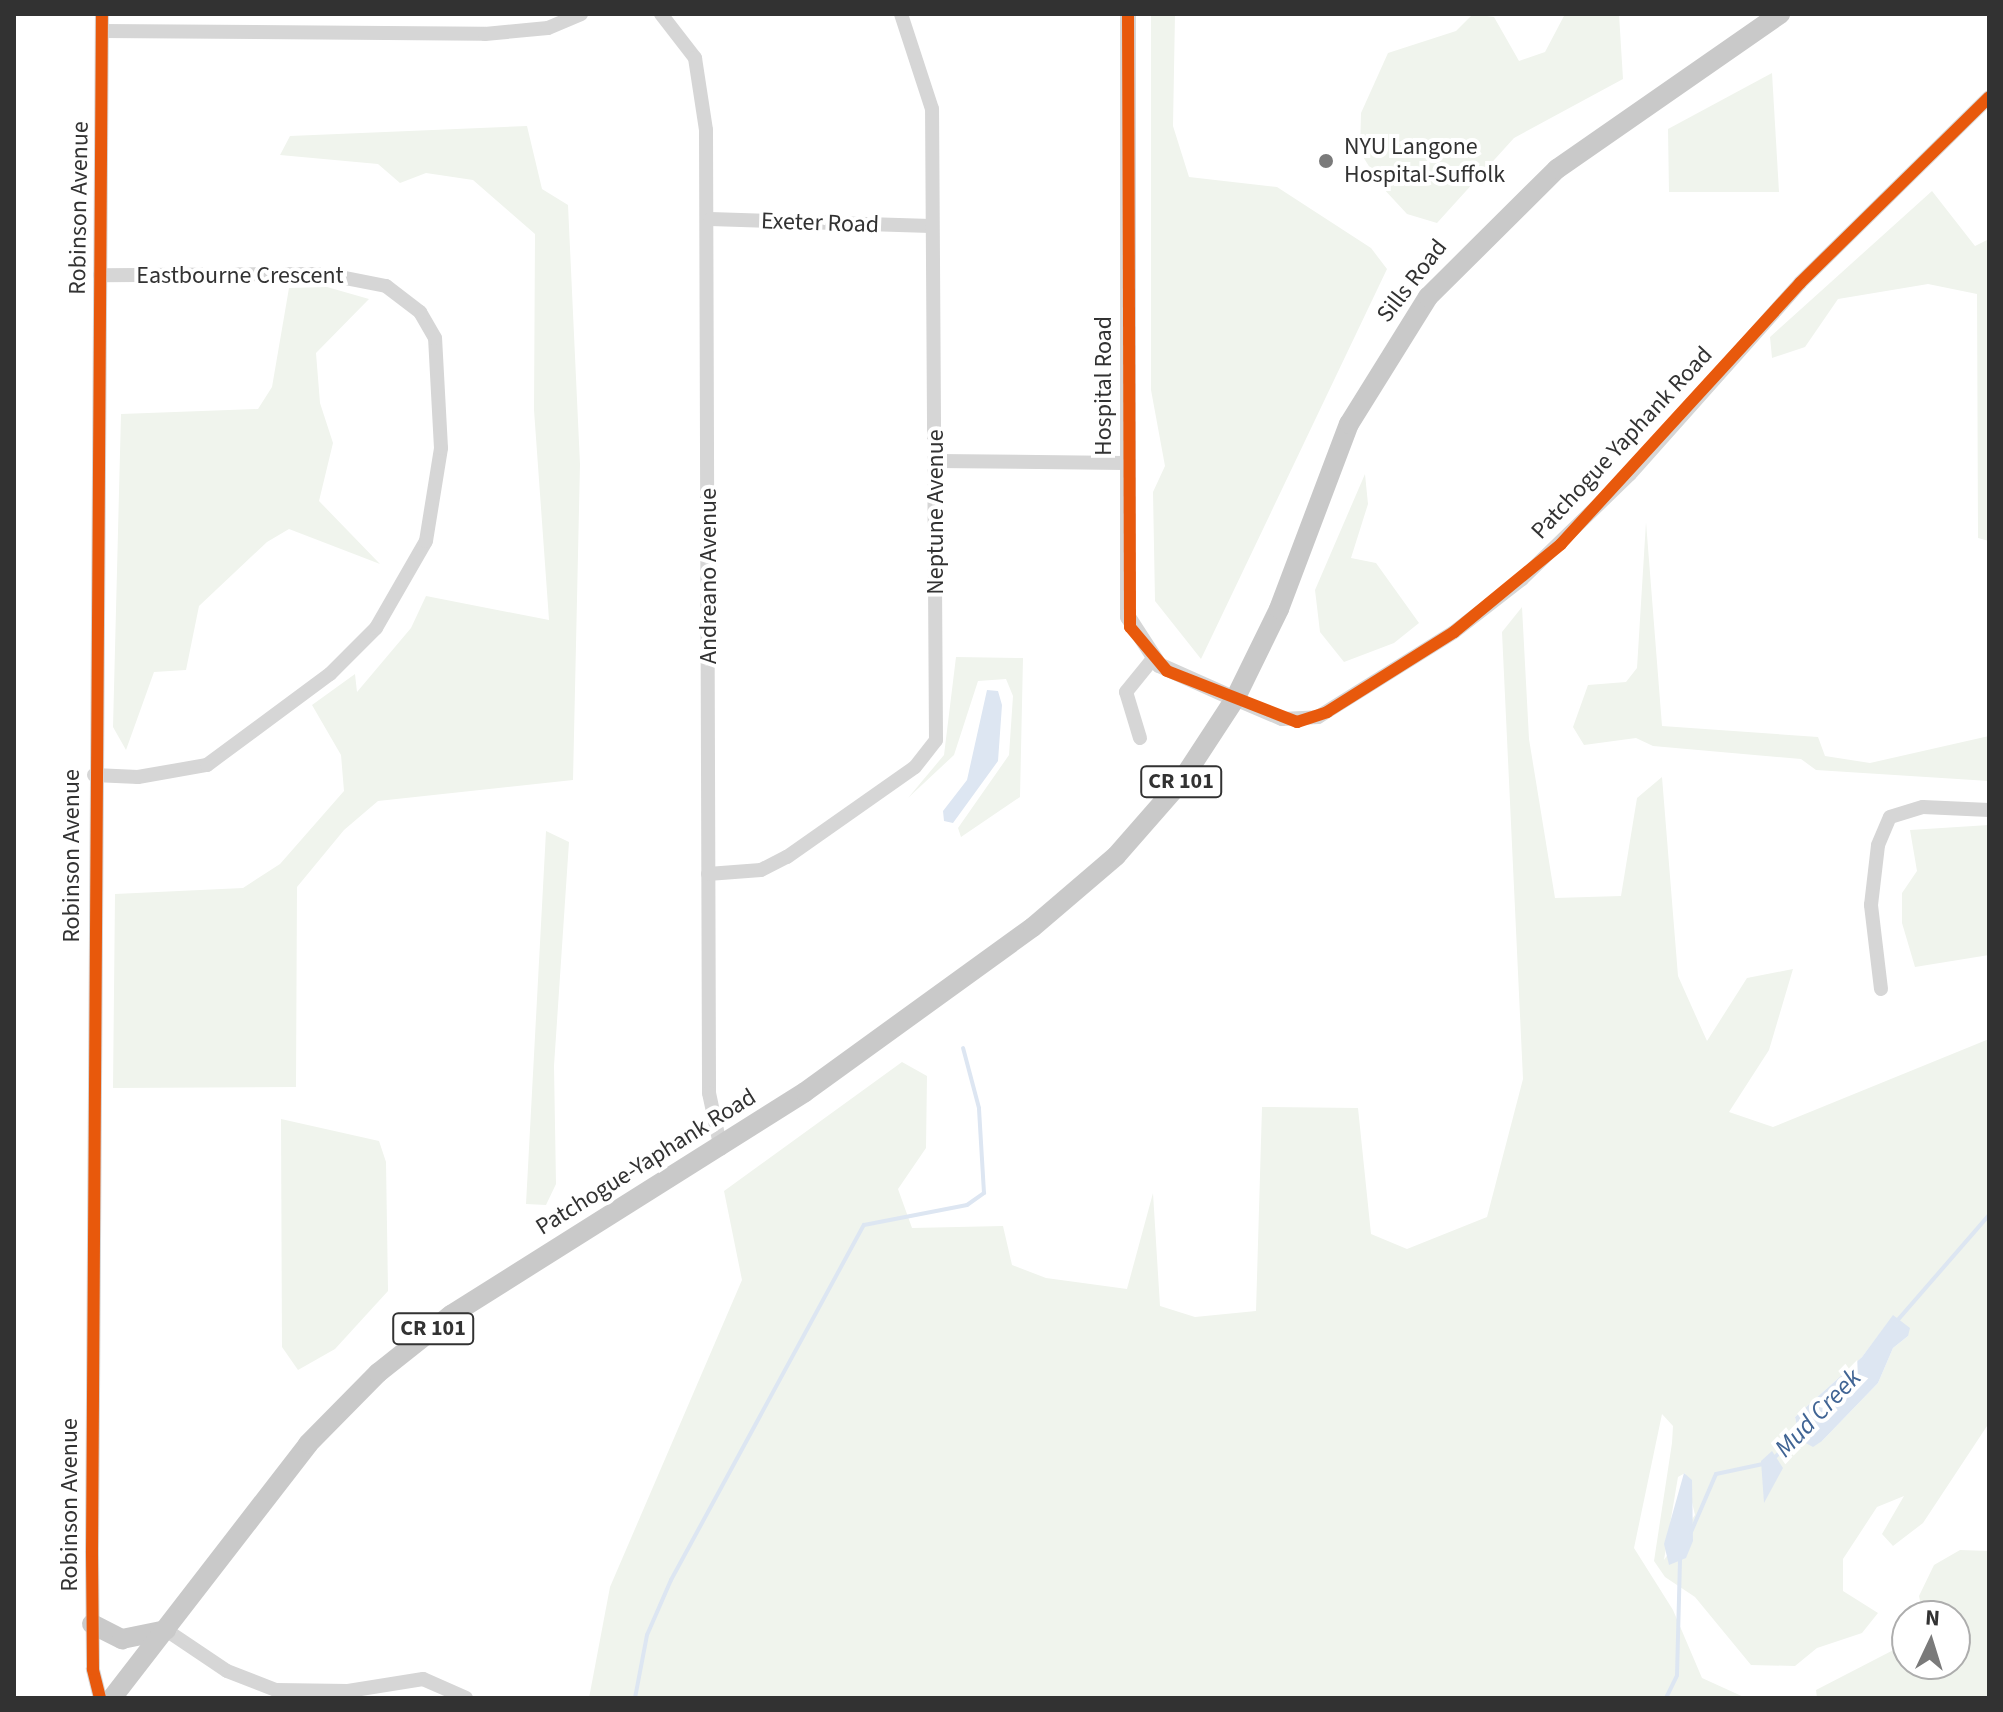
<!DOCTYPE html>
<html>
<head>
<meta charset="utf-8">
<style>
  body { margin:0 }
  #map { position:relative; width:2003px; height:1712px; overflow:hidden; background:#fff; font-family:"Source Sans 3",sans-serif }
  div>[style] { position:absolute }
  .green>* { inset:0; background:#f0f4ed }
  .water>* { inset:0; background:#dde6f2 }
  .stream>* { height:4px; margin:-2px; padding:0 2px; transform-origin:2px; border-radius:2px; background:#dde6f2 }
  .minor>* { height:14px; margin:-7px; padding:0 7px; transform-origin:7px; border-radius:7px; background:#d6d6d6 }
  .tertiary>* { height:16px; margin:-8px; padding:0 8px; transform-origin:8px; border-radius:8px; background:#d6d6d6 }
  .primary>* { height:20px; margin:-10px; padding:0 10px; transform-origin:10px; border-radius:10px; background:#c9c9c9 }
  .cycleway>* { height:12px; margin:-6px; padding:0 6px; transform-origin:6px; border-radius:6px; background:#e8590c }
  .dots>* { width:22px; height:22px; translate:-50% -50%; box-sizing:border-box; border:4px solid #fff; border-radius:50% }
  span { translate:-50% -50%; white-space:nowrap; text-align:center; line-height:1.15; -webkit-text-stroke:8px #fff; paint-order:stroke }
  .shield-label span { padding:2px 6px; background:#fff; border:2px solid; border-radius:6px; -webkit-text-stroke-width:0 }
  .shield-label { font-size:22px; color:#323232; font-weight:700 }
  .poi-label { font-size:24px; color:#323232 }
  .left { translate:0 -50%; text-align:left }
  .street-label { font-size:24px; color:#323232 }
  .water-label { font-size:26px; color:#406494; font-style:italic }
  .frame { position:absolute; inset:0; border:16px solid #323232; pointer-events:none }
  .north { position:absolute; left:1891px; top:1600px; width:80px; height:80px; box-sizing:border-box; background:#fff; border:2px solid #adadad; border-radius:50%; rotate:4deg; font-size:22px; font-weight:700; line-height:32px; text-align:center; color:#323232 }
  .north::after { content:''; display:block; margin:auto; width:28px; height:36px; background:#7a7a7a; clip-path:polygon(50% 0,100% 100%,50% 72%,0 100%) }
</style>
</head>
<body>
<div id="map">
  <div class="green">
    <i style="clip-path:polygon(1151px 14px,1175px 14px,1173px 126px,1189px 177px,1277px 187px,1371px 248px,1387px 269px,1201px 659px,1155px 601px,1153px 492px,1165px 466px,1151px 390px)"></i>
    <i style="clip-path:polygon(1473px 14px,1494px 17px,1519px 61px,1545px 52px,1565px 14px,1619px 14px,1623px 79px,1514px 138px,1437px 223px,1407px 214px,1382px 187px,1360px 152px,1361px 113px,1388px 53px,1456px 31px)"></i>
    <i style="clip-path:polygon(1772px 73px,1779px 192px,1669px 192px,1668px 129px)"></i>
    <i style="clip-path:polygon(527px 126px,542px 189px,568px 205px,580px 464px,573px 780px,378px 801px,344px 830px,297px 887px,296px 1087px,113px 1088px,115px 894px,243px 888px,280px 864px,344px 791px,341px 755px,312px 705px,355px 674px,357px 692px,411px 628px,426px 596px,549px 620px,534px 410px,535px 234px,473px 180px,426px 173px,400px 183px,378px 164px,280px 155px,290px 136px)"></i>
    <i style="clip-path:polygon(1932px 191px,1975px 246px,1989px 239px,1989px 541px,1978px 538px,1977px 294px,1928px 284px,1838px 299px,1805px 347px,1772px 358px,1770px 337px)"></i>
    <i style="clip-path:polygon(327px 287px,369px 299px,316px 353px,320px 403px,333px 443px,319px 501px,380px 564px,289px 529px,267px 542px,199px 606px,186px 670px,154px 672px,126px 750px,113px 727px,121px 414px,258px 409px,272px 387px,289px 288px)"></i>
    <i style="clip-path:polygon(1365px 474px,1368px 504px,1351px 558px,1376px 563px,1419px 623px,1394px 643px,1344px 662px,1320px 632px,1315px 590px)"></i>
    <i style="clip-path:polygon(1646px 522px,1662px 726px,1818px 737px,1825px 756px,1870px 763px,1989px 736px,1989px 781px,1816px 770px,1801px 759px,1653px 746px,1636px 738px,1584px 745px,1573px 727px,1588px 685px,1626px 682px,1637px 668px)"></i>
    <i style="clip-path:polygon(evenodd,1522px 607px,1529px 739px,1555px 898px,1621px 896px,1637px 798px,1662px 777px,1678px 976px,1707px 1041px,1747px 978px,1793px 969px,1769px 1050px,1729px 1112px,1773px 1127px,1989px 1039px,1989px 1423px,1923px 1523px,1893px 1546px,1882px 1534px,1904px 1496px,1877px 1507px,1843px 1559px,1843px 1591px,1878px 1613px,1862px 1633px,1817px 1648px,1795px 1666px,1751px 1665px,1695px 1597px,1665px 1577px,1654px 1561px,1672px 1443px,1673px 1426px,1662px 1414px,1634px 1548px,1673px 1610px,1702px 1678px,1746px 1698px,589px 1698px,610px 1587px,742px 1280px,724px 1191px,902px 1062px,927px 1076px,926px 1148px,898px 1189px,912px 1228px,1003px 1226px,1012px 1265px,1046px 1278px,1127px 1289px,1153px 1193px,1160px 1306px,1195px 1317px,1256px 1311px,1262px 1107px,1358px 1108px,1371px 1234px,1407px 1249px,1487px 1217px,1523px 1079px,1502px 632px,1522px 607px,1893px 1316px,1908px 1336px,1893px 1348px,1878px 1383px,1822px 1441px,1800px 1440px,1795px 1417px,1862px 1357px,1893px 1316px,1522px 607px,1685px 1473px,1695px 1515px,1664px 1560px,1678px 1477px,1685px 1473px)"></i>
    <i style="clip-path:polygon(956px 657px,1023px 658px,1020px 797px,961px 837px,958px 828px,1009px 755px,1013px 696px,1006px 679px,978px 681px,954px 755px,908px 798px,944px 755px)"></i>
    <i style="clip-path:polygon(1989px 825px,1989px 955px,1915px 967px,1902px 923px,1902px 893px,1917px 871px,1910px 830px)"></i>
    <i style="clip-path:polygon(546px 831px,569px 842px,554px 1066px,556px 1184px,546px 1205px,526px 1204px)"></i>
    <i style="clip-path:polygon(281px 1119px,379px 1141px,386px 1162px,388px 1291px,335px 1349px,298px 1370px,282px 1347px)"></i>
    <i style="clip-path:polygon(1960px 1550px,1989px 1551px,1989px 1698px,1817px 1698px,1816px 1690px,1907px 1643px,1907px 1664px,1955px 1664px,1955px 1616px,1923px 1616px,1919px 1596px,1934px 1565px)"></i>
  </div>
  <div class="water">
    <i style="clip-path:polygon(987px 690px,998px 691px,1002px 705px,998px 761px,953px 823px,944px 821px,943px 811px,967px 780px)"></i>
    <i style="clip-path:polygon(1893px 1315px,1910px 1328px,1908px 1336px,1893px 1348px,1878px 1383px,1822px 1441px,1813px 1447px,1800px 1440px,1795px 1417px,1862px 1357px)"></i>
    <i style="clip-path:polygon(1772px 1451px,1783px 1468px,1764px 1503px,1761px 1461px)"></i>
    <i style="clip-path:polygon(1684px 1473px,1692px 1480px,1693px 1541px,1686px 1558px,1669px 1565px,1664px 1544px)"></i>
  </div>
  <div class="stream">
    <i style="left:1896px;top:1322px;width:142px;rotate:-49deg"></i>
    <i style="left:1771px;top:1461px;width:43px;rotate:-44.1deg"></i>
    <i style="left:1691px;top:1532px;width:63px;rotate:-66.7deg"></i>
    <i style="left:1716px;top:1474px;width:48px;rotate:-12deg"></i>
    <i style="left:635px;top:1698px;width:64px;rotate:-79.2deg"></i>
    <i style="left:647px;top:1635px;width:60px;rotate:-66.4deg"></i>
    <i style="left:671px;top:1580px;width:404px;rotate:-61.5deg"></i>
    <i style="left:864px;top:1225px;width:105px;rotate:-11deg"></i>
    <i style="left:967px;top:1205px;width:21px;rotate:-35deg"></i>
    <i style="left:984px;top:1193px;width:85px;rotate:-93.4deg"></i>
    <i style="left:979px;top:1108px;width:62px;rotate:-104.9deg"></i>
    <i style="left:1666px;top:1698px;width:25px;rotate:-64deg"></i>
    <i style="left:1677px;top:1675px;width:116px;rotate:-88.5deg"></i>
  </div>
  <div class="minor">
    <i style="left:661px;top:14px;width:56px;rotate:52.3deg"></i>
    <i style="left:695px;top:58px;width:73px;rotate:81.3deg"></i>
    <i style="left:706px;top:130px;width:963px;rotate:89.82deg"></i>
    <i style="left:709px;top:1093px;width:57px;rotate:77.9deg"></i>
    <i style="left:102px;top:31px;width:383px;rotate:0.4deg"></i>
    <i style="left:485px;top:34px;width:63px;rotate:-5.4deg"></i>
    <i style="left:548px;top:28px;width:36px;rotate:-23deg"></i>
    <i style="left:710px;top:219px;width:221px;rotate:1.8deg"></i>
    <i style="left:937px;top:461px;width:188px;rotate:0.6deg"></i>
    <i style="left:1235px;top:699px;width:51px;rotate:23.1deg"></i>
    <i style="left:1282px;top:719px;width:36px;rotate:-3deg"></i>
    <i style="left:1318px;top:717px;width:160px;rotate:-32deg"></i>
    <i style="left:1454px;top:632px;width:86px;rotate:-37.9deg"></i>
    <i style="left:1522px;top:579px;width:151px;rotate:-44.2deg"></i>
    <i style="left:1630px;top:474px;width:256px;rotate:-48.3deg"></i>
    <i style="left:1800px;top:283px;width:265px;rotate:-44.5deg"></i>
    <i style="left:1140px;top:738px;width:48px;rotate:-106.9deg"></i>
    <i style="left:1126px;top:692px;width:41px;rotate:-50.9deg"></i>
    <i style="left:94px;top:775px;width:44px;rotate:2.6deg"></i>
    <i style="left:138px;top:777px;width:70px;rotate:-9.9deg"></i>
    <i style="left:207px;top:765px;width:153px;rotate:-36.5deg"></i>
    <i style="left:330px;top:674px;width:65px;rotate:-45deg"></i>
    <i style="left:376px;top:628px;width:100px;rotate:-60.1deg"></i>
    <i style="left:426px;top:541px;width:94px;rotate:-80.8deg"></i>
    <i style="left:441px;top:448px;width:110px;rotate:-93.1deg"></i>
    <i style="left:435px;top:338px;width:30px;rotate:-120deg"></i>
    <i style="left:420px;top:312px;width:43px;rotate:-142.6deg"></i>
    <i style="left:386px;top:286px;width:63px;rotate:-169deg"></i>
    <i style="left:324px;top:274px;width:224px;rotate:179.7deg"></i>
    <i style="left:708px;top:874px;width:53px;rotate:-4.3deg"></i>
    <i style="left:761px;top:870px;width:29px;rotate:-27deg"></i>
    <i style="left:787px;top:857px;width:156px;rotate:-35.1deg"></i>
    <i style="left:915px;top:767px;width:34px;rotate:-52deg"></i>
    <i style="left:936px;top:740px;width:631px;rotate:-90.36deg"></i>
    <i style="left:932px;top:109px;width:100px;rotate:-108.1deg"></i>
    <i style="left:1881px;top:989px;width:85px;rotate:-96.8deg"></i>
    <i style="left:1871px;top:905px;width:60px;rotate:-83.3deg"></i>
    <i style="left:1878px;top:845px;width:30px;rotate:-67deg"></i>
    <i style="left:1890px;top:817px;width:34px;rotate:-17deg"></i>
    <i style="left:1923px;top:807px;width:66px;rotate:2.6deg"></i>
    <i style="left:166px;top:1630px;width:73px;rotate:33.9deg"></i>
    <i style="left:227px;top:1671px;width:53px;rotate:21.2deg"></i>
    <i style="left:276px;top:1690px;width:72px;rotate:0.8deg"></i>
    <i style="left:348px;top:1691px;width:76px;rotate:-9.1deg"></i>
    <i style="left:423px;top:1679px;width:47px;rotate:23.8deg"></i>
    <i style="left:100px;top:1698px;width:30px;rotate:-104deg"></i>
    <i style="left:93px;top:1669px;width:118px;rotate:-90.5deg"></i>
    <i style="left:92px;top:1551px;width:1537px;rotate:-89.63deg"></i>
  </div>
  <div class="tertiary">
    <i style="left:1128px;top:14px;width:603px;rotate:90deg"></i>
    <i style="left:1128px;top:617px;width:57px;rotate:57.1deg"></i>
    <i style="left:1159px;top:665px;width:83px;rotate:24.1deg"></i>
  </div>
  <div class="primary">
    <i style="left:92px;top:1624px;width:34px;rotate:27deg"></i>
    <i style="left:122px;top:1639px;width:45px;rotate:-11.6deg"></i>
    <i style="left:112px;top:1698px;width:321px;rotate:-52.3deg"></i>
    <i style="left:308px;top:1444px;width:100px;rotate:-45.4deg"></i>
    <i style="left:378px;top:1373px;width:93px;rotate:-38.5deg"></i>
    <i style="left:451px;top:1315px;width:418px;rotate:-32.2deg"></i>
    <i style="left:805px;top:1092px;width:281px;rotate:-35.9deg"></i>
    <i style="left:1033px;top:927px;width:109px;rotate:-40.5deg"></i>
    <i style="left:1116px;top:856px;width:97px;rotate:-48.8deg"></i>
    <i style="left:1180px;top:783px;width:100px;rotate:-56.8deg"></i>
    <i style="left:1235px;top:699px;width:100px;rotate:-63.9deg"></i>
    <i style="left:1279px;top:609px;width:198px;rotate:-69.3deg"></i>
    <i style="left:1349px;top:424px;width:150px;rotate:-58.1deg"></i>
    <i style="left:1428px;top:297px;width:182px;rotate:-44.8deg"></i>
    <i style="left:1557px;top:169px;width:272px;rotate:-34.8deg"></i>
  </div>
  <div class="cycleway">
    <i style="left:1128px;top:14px;width:613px;rotate:89.81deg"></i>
    <i style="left:1130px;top:627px;width:57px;rotate:49.9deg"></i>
    <i style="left:1167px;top:671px;width:140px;rotate:21.4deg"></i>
    <i style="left:1297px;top:722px;width:32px;rotate:-18deg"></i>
    <i style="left:1327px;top:712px;width:150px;rotate:-32.2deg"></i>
    <i style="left:1454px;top:632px;width:139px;rotate:-39.4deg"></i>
    <i style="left:1561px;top:544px;width:354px;rotate:-47.5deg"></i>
    <i style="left:1800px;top:283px;width:265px;rotate:-44.5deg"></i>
    <i style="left:100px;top:1698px;width:30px;rotate:-104deg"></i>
    <i style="left:93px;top:1669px;width:118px;rotate:-90.5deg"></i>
    <i style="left:92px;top:1551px;width:1537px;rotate:-89.63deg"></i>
  </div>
  <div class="dots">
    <i style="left:1326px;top:161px;background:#7a7a7a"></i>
  </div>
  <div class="shield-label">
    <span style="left:1181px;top:782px">CR 101</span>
    <span style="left:433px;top:1329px">CR 101</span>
  </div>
  <div class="poi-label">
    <span class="left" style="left:1344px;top:161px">NYU Langone<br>Hospital-Suffolk</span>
  </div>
  <div class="street-label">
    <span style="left:79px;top:208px;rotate:-89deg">Robinson Avenue</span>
    <span style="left:820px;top:223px;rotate:2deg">Exeter Road</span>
    <span style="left:240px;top:276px">Eastbourne Crescent</span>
    <span style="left:1412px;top:281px;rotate:-52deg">Sills Road</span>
    <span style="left:1104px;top:386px;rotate:-90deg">Hospital Road</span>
    <span style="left:1622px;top:443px;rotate:-47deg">Patchogue Yaphank Road</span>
    <span style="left:936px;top:512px;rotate:-90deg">Neptune Avenue</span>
    <span style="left:709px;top:576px;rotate:-90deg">Andreano Avenue</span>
    <span style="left:72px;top:856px;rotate:-90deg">Robinson Avenue</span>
    <span style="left:646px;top:1162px;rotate:-32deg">Patchogue-Yaphank Road</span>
    <span style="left:70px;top:1505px;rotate:-90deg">Robinson Avenue</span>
  </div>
  <div class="water-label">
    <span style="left:1818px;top:1413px;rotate:-46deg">Mud Creek</span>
  </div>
  <div class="frame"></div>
  <div class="north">N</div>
</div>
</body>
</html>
